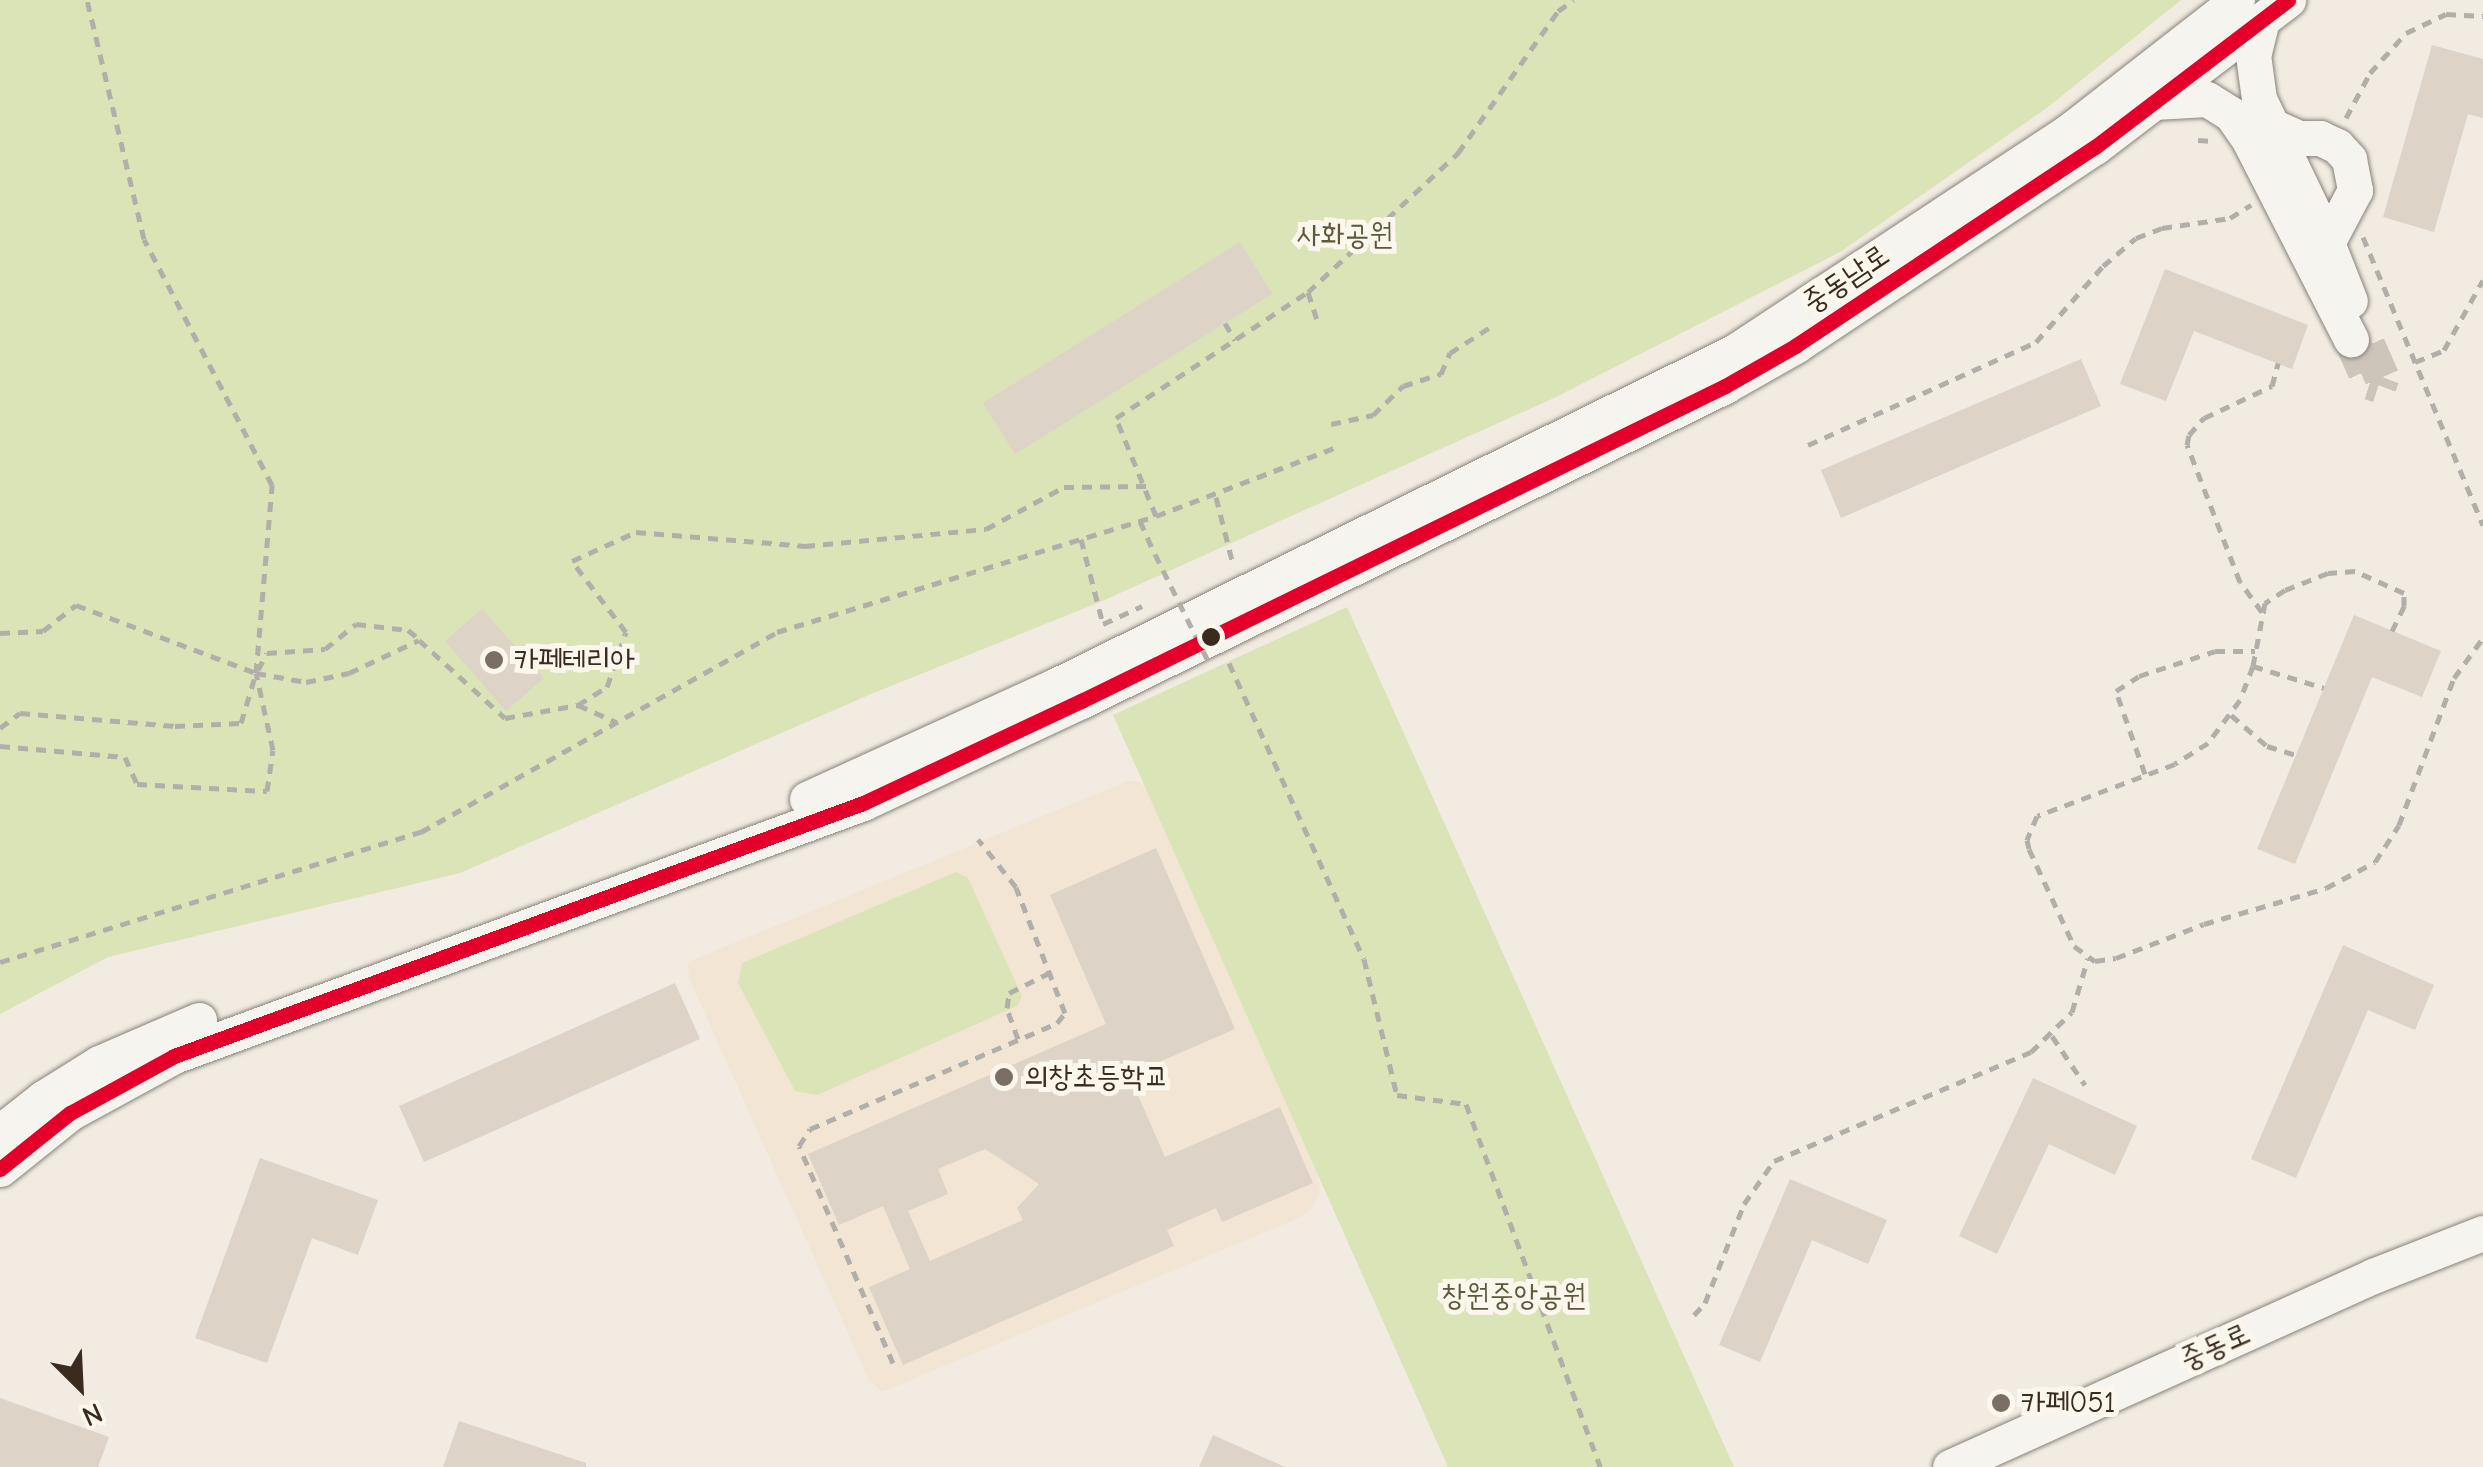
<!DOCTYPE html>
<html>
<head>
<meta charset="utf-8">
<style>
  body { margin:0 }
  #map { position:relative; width:2483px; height:1467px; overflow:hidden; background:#f1ebe1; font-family:"Comic Neue","Poor Story",sans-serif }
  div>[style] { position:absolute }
  .built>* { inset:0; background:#f2e5d3 }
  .green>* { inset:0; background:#dae4b7 }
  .building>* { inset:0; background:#ddd3c7 }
  .minor-tunnel>* { height:35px; margin-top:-17.5px; transform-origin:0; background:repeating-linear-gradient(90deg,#cdc4ba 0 35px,transparent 0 53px) }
  .path>* { height:5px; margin-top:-2.5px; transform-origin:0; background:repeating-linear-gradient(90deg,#b2afaa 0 10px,transparent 0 18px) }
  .roads { filter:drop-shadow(0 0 2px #88827b) drop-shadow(0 0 2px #88827b) }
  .minor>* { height:35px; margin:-17.5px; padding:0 17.5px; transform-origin:17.5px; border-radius:17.5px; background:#f5f4ef }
  .path-bridge>* { height:5px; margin-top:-2.5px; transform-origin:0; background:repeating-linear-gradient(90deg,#b2afaa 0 10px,transparent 0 18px) }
  .bus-1>* { height:15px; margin:-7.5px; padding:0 7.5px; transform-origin:7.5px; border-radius:7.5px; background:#e4002b }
  .dots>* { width:28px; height:28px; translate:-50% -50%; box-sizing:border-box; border:5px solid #fbf7ec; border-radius:50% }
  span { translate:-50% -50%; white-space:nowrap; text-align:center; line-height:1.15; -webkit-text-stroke:10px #fbf7ec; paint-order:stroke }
  .park-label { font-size:30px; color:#5e573c }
  .street-label { font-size:30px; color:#3b2a1e }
  .poi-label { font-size:30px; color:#3b2a1e }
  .left { translate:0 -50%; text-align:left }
  .north { position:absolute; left:30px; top:1337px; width:100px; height:100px; -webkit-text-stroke:8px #fbf7ec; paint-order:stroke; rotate:156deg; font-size:28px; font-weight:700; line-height:40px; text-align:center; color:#3b2a1e }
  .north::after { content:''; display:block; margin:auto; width:35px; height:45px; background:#3b2a1e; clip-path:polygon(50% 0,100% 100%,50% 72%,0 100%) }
</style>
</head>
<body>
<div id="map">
  <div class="built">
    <i style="clip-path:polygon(1128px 781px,1139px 781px,1147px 790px,1318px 1176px,1320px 1192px,1313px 1207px,1299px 1218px,882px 1392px,869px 1380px,689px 978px,688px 962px)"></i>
  </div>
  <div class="green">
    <i style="clip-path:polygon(0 0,2181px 0,2048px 107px,1840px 252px,1554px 398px,1100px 602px,871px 694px,460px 873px,108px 957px,0 1014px)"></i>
    <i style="clip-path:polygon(1347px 607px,1560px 1080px,1734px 1467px,1448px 1467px,1113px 715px)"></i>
    <i style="clip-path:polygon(956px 872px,968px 878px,1022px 996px,1017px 1006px,817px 1095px,795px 1091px,738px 983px,742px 963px)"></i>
  </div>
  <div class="building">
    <i style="clip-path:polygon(2432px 45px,2483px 59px,2483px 118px,2468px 114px,2434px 232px,2383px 217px)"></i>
    <i style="clip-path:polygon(1240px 242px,1272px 294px,1015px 454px,983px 403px)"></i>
    <i style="clip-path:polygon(2165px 269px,2308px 325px,2292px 369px,2194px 331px,2166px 401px,2120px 384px)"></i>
    <i style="clip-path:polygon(2081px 359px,2101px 406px,1841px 518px,1821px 470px)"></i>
    <i style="clip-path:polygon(482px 609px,544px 678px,506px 711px,445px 641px)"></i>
    <i style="clip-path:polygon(2354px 615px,2441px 651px,2422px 697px,2372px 677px,2295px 864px,2257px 849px)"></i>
    <i style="clip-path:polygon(evenodd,1156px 848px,1235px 1029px,1129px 1075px,1165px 1157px,1280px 1107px,1313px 1183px,1222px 1222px,1216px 1208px,1167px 1230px,1174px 1246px,903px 1365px,869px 1287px,910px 1269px,883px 1206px,839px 1225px,808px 1154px,1106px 1024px,1050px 895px,1156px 848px,985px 1149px,1039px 1184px,1017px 1208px,1023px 1220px,930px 1261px,908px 1211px,948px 1194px,938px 1169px,985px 1149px)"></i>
    <i style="clip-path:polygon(2343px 945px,2434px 985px,2415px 1030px,2368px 1010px,2296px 1178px,2251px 1159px)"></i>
    <i style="clip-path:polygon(675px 983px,700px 1039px,424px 1162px,399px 1106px)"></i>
    <i style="clip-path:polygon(2033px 1078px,2137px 1126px,2115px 1175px,2049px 1144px,1997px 1254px,1959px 1236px)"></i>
    <i style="clip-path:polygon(260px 1158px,378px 1200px,358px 1255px,312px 1238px,267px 1363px,195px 1338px)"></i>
    <i style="clip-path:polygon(1790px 1179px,1887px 1220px,1868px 1264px,1812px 1240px,1760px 1362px,1719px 1345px)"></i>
    <i style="clip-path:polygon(0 1398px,109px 1437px,98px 1467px,0 1467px)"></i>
    <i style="clip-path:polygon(459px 1421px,586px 1463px,586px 1467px,443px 1467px)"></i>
    <i style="clip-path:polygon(1213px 1435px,1285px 1467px,1199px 1467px)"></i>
  </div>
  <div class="minor-tunnel">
    <i style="left:2351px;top:339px;width:47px;rotate:66.2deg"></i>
    <i style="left:2370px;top:382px;width:9px;rotate:18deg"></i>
    <i style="left:2379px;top:385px;width:9px;rotate:-69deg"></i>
    <i style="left:2382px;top:377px;width:47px;rotate:-113.8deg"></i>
  </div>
  <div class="path">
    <i style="left:2346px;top:118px;width:51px;rotate:-61.9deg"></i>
    <i style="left:2370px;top:73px;width:54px;rotate:-48deg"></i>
    <i style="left:2406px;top:33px;width:44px;rotate:-25.4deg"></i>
    <i style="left:2446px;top:14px;width:37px;rotate:3deg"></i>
    <i style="left:2198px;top:140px;width:15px;rotate:4deg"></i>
    <i style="left:2363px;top:237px;width:312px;rotate:67.4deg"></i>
    <i style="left:1308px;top:292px;width:28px;rotate:72deg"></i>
    <i style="left:1225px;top:323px;width:20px;rotate:60deg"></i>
    <i style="left:2415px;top:362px;width:31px;rotate:-22deg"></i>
    <i style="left:2444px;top:350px;width:80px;rotate:-60.9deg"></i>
    <i style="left:1331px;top:424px;width:43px;rotate:-12.1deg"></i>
    <i style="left:1373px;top:415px;width:42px;rotate:-44deg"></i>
    <i style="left:1403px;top:386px;width:40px;rotate:-18deg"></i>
    <i style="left:1441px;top:374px;width:23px;rotate:-67deg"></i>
    <i style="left:1450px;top:353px;width:54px;rotate:-32.8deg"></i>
    <i style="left:1808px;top:445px;width:250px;rotate:-24.3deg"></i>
    <i style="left:2036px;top:342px;width:101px;rotate:-48.6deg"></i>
    <i style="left:2103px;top:266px;width:43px;rotate:-40.3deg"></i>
    <i style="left:2136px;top:238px;width:28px;rotate:-21deg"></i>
    <i style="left:2162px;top:228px;width:69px;rotate:-8.4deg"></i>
    <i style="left:2230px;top:218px;width:25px;rotate:-32deg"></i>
    <i style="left:1216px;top:497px;width:69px;rotate:75.8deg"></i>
    <i style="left:1156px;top:516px;width:106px;rotate:-112.2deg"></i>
    <i style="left:1116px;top:418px;width:230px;rotate:-33.3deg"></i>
    <i style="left:1308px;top:292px;width:205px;rotate:-42.8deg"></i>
    <i style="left:1458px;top:153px;width:174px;rotate:-54.8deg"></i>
    <i style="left:1558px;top:11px;width:19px;rotate:-35deg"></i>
    <i style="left:1140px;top:521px;width:36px;rotate:66deg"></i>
    <i style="left:1081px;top:539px;width:88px;rotate:75.5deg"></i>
    <i style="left:1103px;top:624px;width:43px;rotate:-24.8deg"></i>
    <i style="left:2262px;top:612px;width:37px;rotate:-126deg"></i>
    <i style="left:2240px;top:582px;width:147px;rotate:-111.1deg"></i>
    <i style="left:2187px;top:445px;width:10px;rotate:-79deg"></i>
    <i style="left:2189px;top:435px;width:23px;rotate:-49deg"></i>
    <i style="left:2204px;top:418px;width:75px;rotate:-25.2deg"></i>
    <i style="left:2272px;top:386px;width:24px;rotate:-75deg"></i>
    <i style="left:2392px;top:631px;width:28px;rotate:-64deg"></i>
    <i style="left:2404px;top:606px;width:13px;rotate:-90deg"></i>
    <i style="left:2404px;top:593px;width:54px;rotate:-155.8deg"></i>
    <i style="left:2355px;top:571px;width:27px;rotate:176deg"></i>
    <i style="left:2328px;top:573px;width:46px;rotate:158.4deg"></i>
    <i style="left:2285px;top:590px;width:24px;rotate:147deg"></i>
    <i style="left:2265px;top:603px;width:64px;rotate:100.8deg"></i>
    <i style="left:2253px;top:666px;width:36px;rotate:111deg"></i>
    <i style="left:2240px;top:700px;width:54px;rotate:126.7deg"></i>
    <i style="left:2208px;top:743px;width:39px;rotate:148deg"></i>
    <i style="left:2175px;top:764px;width:147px;rotate:159.4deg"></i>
    <i style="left:2037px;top:816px;width:26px;rotate:113deg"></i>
    <i style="left:2027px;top:840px;width:9px;rotate:77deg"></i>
    <i style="left:2029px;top:849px;width:107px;rotate:65.1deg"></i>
    <i style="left:2074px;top:946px;width:26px;rotate:36deg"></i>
    <i style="left:2095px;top:961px;width:21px;rotate:-8deg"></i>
    <i style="left:2116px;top:958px;width:94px;rotate:-21.1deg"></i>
    <i style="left:2204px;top:924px;width:127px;rotate:-16.4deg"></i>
    <i style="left:2326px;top:888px;width:55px;rotate:-28deg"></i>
    <i style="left:2375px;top:862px;width:44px;rotate:-57deg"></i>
    <i style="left:2399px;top:825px;width:157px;rotate:-69.5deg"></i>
    <i style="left:2454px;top:678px;width:49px;rotate:-54.1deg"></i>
    <i style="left:0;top:633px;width:43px;rotate:-2.7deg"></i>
    <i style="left:43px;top:631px;width:42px;rotate:-38.2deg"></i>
    <i style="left:76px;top:605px;width:192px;rotate:20.7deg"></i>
    <i style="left:1229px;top:663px;width:325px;rotate:65.5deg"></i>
    <i style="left:1364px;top:959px;width:140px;rotate:76.4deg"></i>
    <i style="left:1397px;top:1095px;width:70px;rotate:7.4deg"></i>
    <i style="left:1466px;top:1104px;width:387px;rotate:69.7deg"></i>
    <i style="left:2253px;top:666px;width:74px;rotate:17.2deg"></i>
    <i style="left:258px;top:670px;width:19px;rotate:-62deg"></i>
    <i style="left:267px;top:653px;width:58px;rotate:-3.9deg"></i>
    <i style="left:325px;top:649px;width:40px;rotate:-39deg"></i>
    <i style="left:356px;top:624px;width:52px;rotate:6.6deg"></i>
    <i style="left:408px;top:630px;width:14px;rotate:39deg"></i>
    <i style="left:578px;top:705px;width:34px;rotate:-32deg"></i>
    <i style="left:607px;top:687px;width:58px;rotate:-70.9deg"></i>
    <i style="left:626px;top:632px;width:89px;rotate:-127.3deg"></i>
    <i style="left:572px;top:561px;width:70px;rotate:-24.4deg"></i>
    <i style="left:636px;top:532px;width:170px;rotate:4.7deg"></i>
    <i style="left:805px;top:546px;width:182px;rotate:-5.4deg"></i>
    <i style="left:986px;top:529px;width:89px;rotate:-28.3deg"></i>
    <i style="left:1064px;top:487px;width:82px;rotate:-0.7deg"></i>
    <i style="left:2231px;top:715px;width:48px;rotate:40.7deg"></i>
    <i style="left:2267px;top:746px;width:30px;rotate:17deg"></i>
    <i style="left:0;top:728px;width:25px;rotate:-37deg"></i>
    <i style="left:20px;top:713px;width:156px;rotate:4.8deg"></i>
    <i style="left:175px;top:726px;width:66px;rotate:-2.6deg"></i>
    <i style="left:241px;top:723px;width:52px;rotate:-73.3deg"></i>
    <i style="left:256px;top:673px;width:189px;rotate:-85.1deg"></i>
    <i style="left:272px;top:485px;width:277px;rotate:-117.5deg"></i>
    <i style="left:144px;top:239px;width:246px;rotate:-103.4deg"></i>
    <i style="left:0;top:746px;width:125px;rotate:5deg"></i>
    <i style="left:125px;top:757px;width:30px;rotate:66deg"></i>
    <i style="left:137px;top:784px;width:130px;rotate:3.1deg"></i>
    <i style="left:267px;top:791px;width:41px;rotate:-81.7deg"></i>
    <i style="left:273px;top:750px;width:79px;rotate:-102.4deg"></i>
    <i style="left:256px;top:673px;width:51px;rotate:10.2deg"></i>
    <i style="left:306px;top:682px;width:44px;rotate:-11.8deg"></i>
    <i style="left:349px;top:673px;width:77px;rotate:-25.2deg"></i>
    <i style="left:419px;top:640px;width:116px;rotate:42.2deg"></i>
    <i style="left:505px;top:718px;width:74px;rotate:-10.1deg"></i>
    <i style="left:578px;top:705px;width:42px;rotate:24.1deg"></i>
    <i style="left:2145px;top:774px;width:88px;rotate:-109.3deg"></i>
    <i style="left:2116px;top:691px;width:27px;rotate:-33deg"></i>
    <i style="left:2139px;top:676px;width:80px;rotate:-18.2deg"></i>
    <i style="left:2215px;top:651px;width:40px"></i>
    <i style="left:0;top:962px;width:441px;rotate:-17.2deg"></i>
    <i style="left:421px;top:832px;width:408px;rotate:-29.3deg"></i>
    <i style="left:777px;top:632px;width:396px;rotate:-17deg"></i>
    <i style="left:1156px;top:516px;width:191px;rotate:-20.9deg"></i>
    <i style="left:2052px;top:1036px;width:59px;rotate:56deg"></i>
    <i style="left:1018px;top:1039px;width:33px;rotate:-110deg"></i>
    <i style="left:1007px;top:1008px;width:15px;rotate:-82deg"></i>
    <i style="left:1009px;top:993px;width:47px;rotate:-26.6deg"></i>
    <i style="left:1694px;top:1315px;width:16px;rotate:-47deg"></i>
    <i style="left:1705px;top:1303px;width:106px;rotate:-68.5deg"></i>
    <i style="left:1744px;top:1204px;width:52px;rotate:-55.1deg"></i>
    <i style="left:1774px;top:1161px;width:279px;rotate:-23deg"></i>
    <i style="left:2031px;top:1052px;width:57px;rotate:-44.3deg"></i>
    <i style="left:2072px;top:1012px;width:56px;rotate:-73.5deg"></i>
    <i style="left:893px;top:1363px;width:236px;rotate:-113.4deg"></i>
    <i style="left:799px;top:1146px;width:20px;rotate:-57deg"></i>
    <i style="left:810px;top:1129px;width:269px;rotate:-23.2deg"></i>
    <i style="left:1057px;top:1023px;width:13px;rotate:-51deg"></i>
    <i style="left:1065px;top:1013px;width:135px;rotate:-111.3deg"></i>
    <i style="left:1016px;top:887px;width:61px;rotate:-128.4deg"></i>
  </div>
  <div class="roads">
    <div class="minor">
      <i style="left:2262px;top:20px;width:36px;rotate:104deg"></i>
      <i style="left:2253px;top:55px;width:44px;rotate:82.2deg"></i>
      <i style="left:2259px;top:99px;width:145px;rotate:64.3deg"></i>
      <i style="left:2322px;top:230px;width:76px;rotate:68.5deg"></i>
      <i style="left:2154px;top:102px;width:53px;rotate:-3.2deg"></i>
      <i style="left:2207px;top:99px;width:28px;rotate:32deg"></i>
      <i style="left:2231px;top:114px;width:32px;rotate:55deg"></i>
      <i style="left:2249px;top:140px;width:224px;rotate:62.9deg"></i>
      <i style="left:2272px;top:126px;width:30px;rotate:24deg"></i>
      <i style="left:2299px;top:138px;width:21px"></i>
      <i style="left:2320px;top:138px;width:19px;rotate:25deg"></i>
      <i style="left:2337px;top:146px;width:18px;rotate:47deg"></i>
      <i style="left:2349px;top:159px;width:32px;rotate:79deg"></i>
      <i style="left:2355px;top:190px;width:60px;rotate:117.8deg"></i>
      <i style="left:807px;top:799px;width:273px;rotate:-24.5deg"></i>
      <i style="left:1055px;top:686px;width:757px;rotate:-26.19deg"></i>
      <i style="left:1734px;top:352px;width:401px;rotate:-33.4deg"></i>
      <i style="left:2069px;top:131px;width:213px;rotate:-37.9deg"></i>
      <i style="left:0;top:1132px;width:55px;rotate:-38.3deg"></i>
      <i style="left:43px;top:1098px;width:66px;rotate:-32deg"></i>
      <i style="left:99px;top:1063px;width:109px;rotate:-23.3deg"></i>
      <i style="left:0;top:1169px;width:90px;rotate:-38.7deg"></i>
      <i style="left:70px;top:1113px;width:119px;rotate:-28.7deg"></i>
      <i style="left:174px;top:1056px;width:734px;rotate:-20.16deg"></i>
      <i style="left:863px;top:803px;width:241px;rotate:-25.1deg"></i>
      <i style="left:1081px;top:701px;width:717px;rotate:-26.06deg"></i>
      <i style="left:1725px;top:386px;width:81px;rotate:-29.7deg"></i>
      <i style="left:1795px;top:346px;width:360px;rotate:-33.6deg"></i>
      <i style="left:2095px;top:147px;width:243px;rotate:-37.3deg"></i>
      <i style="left:1950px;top:1467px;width:464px;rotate:-24.3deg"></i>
      <i style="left:2373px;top:1276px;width:118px;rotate:-21.4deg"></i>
    </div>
  </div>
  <div class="path-bridge">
    <i style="left:1155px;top:554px;width:119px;rotate:63.6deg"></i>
  </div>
  <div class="bus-1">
    <i style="left:0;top:1169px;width:90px;rotate:-38.7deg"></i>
    <i style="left:70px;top:1113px;width:119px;rotate:-28.7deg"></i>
    <i style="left:174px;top:1056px;width:734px;rotate:-20.16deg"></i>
    <i style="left:863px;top:803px;width:241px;rotate:-25.1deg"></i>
    <i style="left:1081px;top:701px;width:717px;rotate:-26.06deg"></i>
    <i style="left:1725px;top:386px;width:81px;rotate:-29.7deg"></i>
    <i style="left:1795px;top:346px;width:360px;rotate:-33.6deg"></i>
    <i style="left:2095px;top:147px;width:243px;rotate:-37.3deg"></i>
  </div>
  <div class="dots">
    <i style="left:1211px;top:637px;background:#3b2a1e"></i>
    <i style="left:494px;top:660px;background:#7b6e62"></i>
    <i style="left:1004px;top:1077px;background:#7b6e62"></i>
    <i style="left:2001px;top:1403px;background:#7b6e62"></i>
  </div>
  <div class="park-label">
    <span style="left:1345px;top:235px">사화공원</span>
    <span style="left:1514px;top:1296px">창원중앙공원</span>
  </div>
  <div class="street-label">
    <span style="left:1846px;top:279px;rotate:-34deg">중동남로</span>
    <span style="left:2215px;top:1347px;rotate:-24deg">중동로</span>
  </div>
  <div class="poi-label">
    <span class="left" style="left:514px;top:660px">카페테리아</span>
    <span class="left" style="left:1024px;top:1077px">의창초등학교</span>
    <span class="left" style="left:2021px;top:1403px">카페051</span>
  </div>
  <div class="north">N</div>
</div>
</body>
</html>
